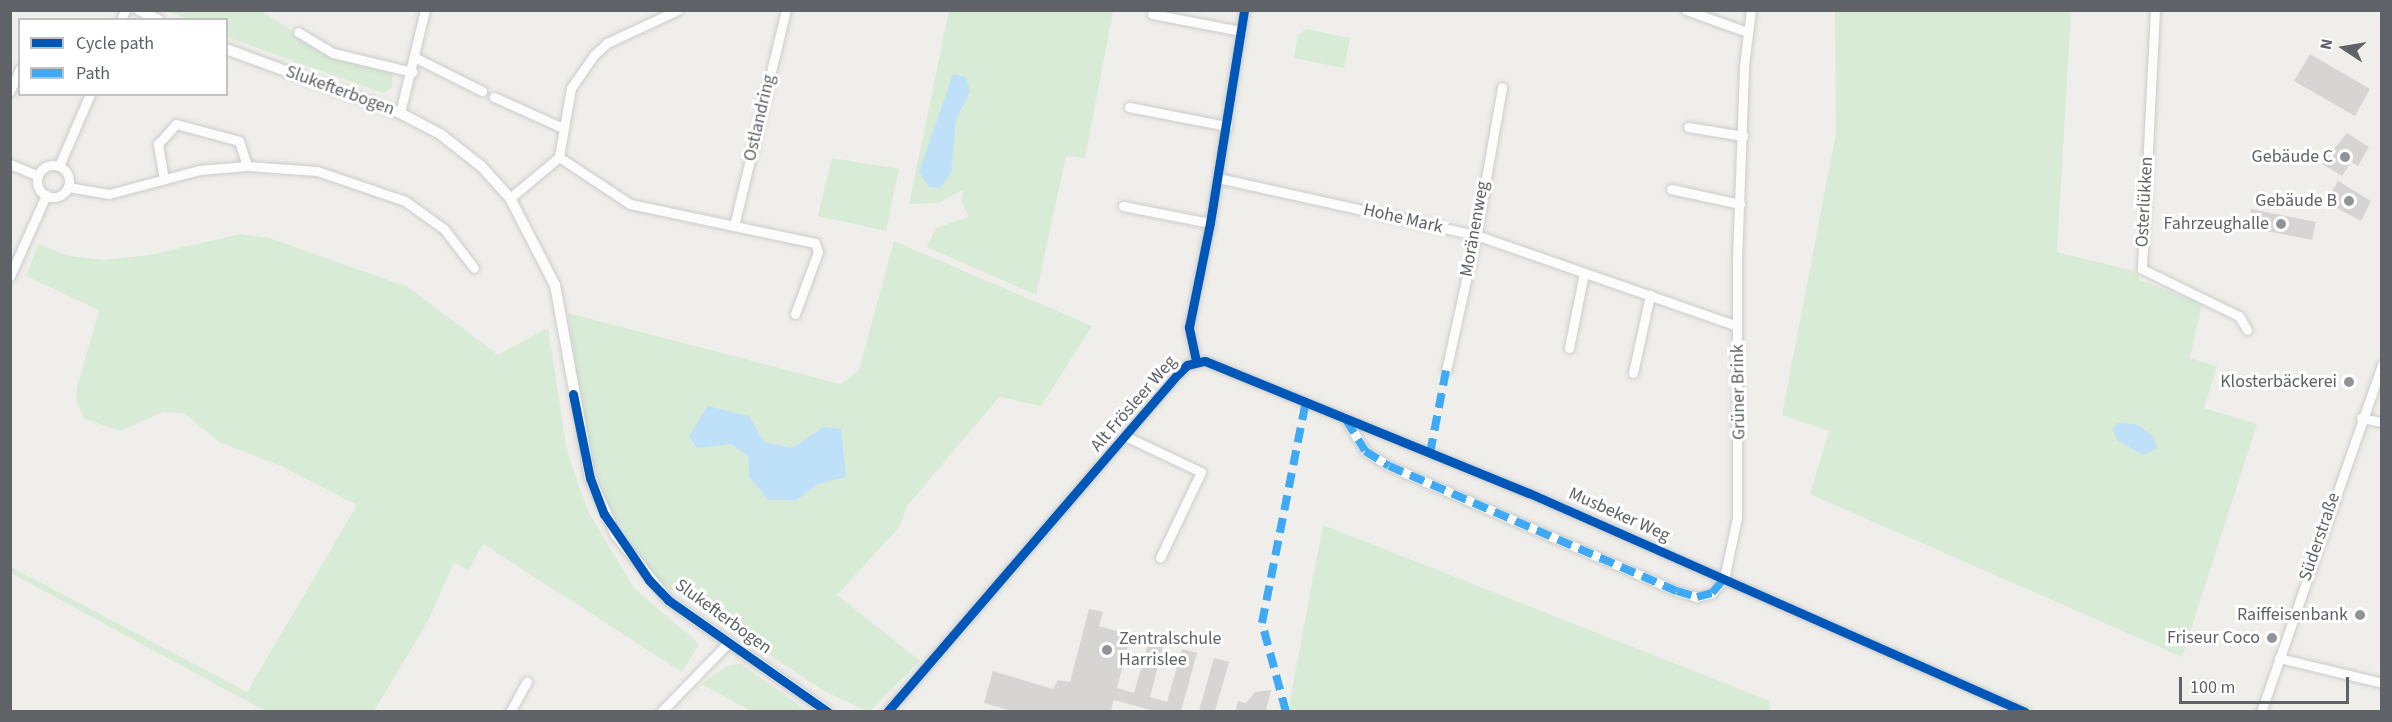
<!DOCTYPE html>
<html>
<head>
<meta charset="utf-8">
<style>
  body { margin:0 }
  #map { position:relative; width:2392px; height:722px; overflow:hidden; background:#efeeea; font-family:"Source Sans 3",sans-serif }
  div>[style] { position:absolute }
  .green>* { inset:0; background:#d8ebd6 }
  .water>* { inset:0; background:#bfe0f9 }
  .building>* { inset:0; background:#d6d5d3 }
  .roads { filter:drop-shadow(0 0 2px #cbcccc) drop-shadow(0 0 2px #cbcccc) }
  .minor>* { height:9px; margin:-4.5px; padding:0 4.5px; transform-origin:4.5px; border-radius:4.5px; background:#fdfcfc }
  .minor>.ring { margin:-4.5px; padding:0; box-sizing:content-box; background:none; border:9px solid #fdfcfc; border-radius:50% }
  .tertiary>* { height:10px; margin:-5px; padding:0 5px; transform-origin:5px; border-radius:5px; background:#fdfcfc }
  .quiet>* { height:8px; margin-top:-4px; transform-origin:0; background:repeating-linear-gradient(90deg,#3fa9f5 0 15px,transparent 0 23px) }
  .cycleway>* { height:9px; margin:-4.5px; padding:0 4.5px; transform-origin:4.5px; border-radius:4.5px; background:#0057b8 }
  .dots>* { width:16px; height:16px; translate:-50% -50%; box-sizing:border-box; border:3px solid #fff; border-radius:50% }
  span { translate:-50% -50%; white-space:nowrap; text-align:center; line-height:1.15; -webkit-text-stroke:6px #fff; paint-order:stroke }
  .street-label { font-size:18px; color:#5f6368 }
  .poi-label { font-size:18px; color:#5f6368 }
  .right { translate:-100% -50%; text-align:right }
  .left { translate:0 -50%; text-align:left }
  .frame { position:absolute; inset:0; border:12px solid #5f6368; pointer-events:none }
  .legend { position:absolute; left:18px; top:18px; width:210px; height:78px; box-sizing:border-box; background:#fff; border:2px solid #bfc1c3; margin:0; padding:8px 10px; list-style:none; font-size:18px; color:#5f6368 }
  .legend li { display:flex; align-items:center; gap:12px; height:30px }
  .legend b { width:30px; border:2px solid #bfc1c3 }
  .north { position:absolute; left:2314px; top:18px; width:60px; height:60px; -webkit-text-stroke:4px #fff; paint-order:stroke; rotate:282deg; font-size:16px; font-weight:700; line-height:24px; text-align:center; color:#5f6368 }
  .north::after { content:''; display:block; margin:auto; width:21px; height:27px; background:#5f6368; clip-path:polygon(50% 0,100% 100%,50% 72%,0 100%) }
  .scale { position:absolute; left:2179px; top:677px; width:170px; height:27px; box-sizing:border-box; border:3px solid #5f6368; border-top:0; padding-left:8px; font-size:18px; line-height:21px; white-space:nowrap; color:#5f6368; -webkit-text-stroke:4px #fff; paint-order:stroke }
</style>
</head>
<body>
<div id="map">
  <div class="green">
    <i style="clip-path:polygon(167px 11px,262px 11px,332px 57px,393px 71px,392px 87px,383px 93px,227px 37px,226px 20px,187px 19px)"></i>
    <i style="clip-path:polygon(evenodd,949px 11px,1113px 11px,1085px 158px,1066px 156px,1036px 295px,927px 247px,936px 228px,969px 217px,961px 201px,963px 190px,938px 203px,909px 204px,949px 11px,970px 92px,956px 120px,939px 117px,940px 108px,970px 92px)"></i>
    <i style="clip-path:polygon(1835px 11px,2071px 11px,2057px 252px,2135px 271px,2140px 280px,2202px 304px,2190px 358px,2217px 366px,2204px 408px,2257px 424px,2182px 657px,1810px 494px,1829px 431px,1782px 415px,1836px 133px)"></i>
    <i style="clip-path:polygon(1306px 29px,1350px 38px,1344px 68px,1294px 58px,1298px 35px)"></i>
    <i style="clip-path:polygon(832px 158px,899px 169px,886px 231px,818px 216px)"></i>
    <i style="clip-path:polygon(240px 234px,269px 238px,408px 287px,498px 355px,548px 328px,567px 452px,589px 513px,634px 588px,699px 644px,682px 672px,483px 544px,468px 571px,454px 562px,428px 621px,374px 711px,265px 711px,11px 573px,11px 567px,247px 692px,357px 505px,281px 466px,219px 442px,184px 413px,163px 412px,120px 431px,84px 418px,76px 401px,77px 387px,99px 310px,26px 276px,38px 244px,69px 256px,103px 260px,150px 255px)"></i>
    <i style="clip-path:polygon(evenodd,894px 241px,1092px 326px,1041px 406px,999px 397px,907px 506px,900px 526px,837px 595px,920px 661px,869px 712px,822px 690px,658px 581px,608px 512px,585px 437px,568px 313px,841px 384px,859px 370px,894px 241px,824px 427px,818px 484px,797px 500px,749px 477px,749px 456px,731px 444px,764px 442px,793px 448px,824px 427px)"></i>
    <i style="clip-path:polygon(1323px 525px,1770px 701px,1769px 711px,1288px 711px)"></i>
    <i style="clip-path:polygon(741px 664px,807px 711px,751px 711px,701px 684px,727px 666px)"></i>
  </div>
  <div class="water">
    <i style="clip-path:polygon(953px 74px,966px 77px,970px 92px,956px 120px,951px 173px,940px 188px,929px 187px,919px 172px)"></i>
    <i style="clip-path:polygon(708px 406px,749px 416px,764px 442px,792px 448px,824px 427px,841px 429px,846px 477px,818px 484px,797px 500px,769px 500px,749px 477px,748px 456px,731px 444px,697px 448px,689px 436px)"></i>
    <i style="clip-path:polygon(2118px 423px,2135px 424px,2152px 435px,2157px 448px,2143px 455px,2117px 440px,2113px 429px)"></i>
  </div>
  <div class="building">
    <i style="clip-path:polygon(2310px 54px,2370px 89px,2355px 116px,2294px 81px)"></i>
    <i style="clip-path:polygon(2347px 133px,2369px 147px,2358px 166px,2351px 162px,2342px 176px,2322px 164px)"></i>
    <i style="clip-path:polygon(2338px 181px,2371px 201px,2361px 221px,2326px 202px)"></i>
    <i style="clip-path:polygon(2251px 209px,2316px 222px,2312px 240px,2247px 227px)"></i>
    <i style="clip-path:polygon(1089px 609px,1103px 612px,1099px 626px,1131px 635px,1117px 688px,1134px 693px,1149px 640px,1164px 644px,1150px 697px,1167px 702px,1182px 649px,1197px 653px,1181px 711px,1154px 711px,1114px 700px,1111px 711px,1012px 711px,984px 703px,993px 671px,1053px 689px,1058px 680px,1070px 682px)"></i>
    <i style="clip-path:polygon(1214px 658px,1229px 662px,1215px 711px,1199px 711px)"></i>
    <i style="clip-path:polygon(1271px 690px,1266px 711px,1235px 711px,1238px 701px,1246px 703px,1255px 692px)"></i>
  </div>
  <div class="roads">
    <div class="minor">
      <i style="left:678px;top:10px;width:78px;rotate:155.1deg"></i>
      <i style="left:607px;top:43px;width:18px;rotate:137deg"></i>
      <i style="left:594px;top:55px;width:40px;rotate:124.9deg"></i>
      <i style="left:571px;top:88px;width:70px;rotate:99.9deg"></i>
      <i style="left:559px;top:157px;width:85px;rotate:33.5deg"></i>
      <i style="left:630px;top:204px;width:189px;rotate:11.9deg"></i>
      <i style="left:815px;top:243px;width:9px;rotate:72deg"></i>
      <i style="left:818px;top:252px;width:66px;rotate:110.4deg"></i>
      <i style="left:1686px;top:10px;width:65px;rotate:19.8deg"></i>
      <i style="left:2155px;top:10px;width:259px;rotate:92.9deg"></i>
      <i style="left:2142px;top:269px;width:108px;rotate:25.9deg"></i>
      <i style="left:2239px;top:316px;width:16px;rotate:60deg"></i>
      <i style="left:1152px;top:14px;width:91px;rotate:10.8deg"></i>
      <i style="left:121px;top:20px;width:11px;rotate:-68deg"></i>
      <i style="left:298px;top:32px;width:41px;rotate:31deg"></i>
      <i style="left:333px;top:53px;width:82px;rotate:13.4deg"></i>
      <i style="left:416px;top:58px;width:74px;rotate:26.6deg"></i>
      <i style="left:10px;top:91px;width:24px;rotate:-66deg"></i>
      <i style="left:494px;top:97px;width:76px;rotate:24.2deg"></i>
      <i style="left:1129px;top:107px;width:100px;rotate:11deg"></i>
      <i style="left:400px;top:113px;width:106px;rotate:-76.4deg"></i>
      <i style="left:1688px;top:127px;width:56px;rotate:9.3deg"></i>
      <i style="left:10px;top:164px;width:30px;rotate:23deg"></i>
      <i class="ring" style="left:37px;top:165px;width:23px;height:23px"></i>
      <i style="left:59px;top:166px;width:78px;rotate:-66.7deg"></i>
      <i style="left:1218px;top:178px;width:264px;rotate:12.5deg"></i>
      <i style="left:1476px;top:235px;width:276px;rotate:19.2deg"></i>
      <i style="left:164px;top:179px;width:36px;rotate:-100deg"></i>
      <i style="left:158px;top:144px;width:27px;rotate:-48deg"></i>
      <i style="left:176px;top:124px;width:65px;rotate:15.1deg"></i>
      <i style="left:239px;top:141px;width:26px;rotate:72deg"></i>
      <i style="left:68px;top:187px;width:42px;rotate:9.7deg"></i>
      <i style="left:109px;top:194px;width:93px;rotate:-14.9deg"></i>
      <i style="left:199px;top:170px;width:48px;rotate:-4.8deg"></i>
      <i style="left:247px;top:166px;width:70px;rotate:4.1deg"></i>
      <i style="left:317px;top:171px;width:93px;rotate:18.8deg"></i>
      <i style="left:405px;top:201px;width:48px;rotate:35.7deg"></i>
      <i style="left:444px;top:229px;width:49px;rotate:52.4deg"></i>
      <i style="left:1671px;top:189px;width:71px;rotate:12.3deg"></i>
      <i style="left:510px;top:198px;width:64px;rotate:-39.9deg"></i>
      <i style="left:1123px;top:206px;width:89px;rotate:11.1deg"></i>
      <i style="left:734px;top:226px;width:222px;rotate:-76.5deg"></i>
      <i style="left:10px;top:276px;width:89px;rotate:-66deg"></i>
      <i style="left:1569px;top:348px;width:76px;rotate:-78.7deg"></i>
      <i style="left:1196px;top:361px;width:35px;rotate:-102deg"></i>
      <i style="left:1189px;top:327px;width:106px;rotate:-78.6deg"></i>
      <i style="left:1210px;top:223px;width:216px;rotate:-80.9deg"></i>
      <i style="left:1446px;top:371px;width:139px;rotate:-77.6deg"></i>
      <i style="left:1476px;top:235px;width:150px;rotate:-80deg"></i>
      <i style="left:1633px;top:373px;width:80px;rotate:-77.7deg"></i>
      <i style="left:1344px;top:417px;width:40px;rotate:58deg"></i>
      <i style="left:1365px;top:451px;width:28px;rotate:32deg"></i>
      <i style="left:1389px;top:466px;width:314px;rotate:23.5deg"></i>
      <i style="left:1677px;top:591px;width:21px;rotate:17deg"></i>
      <i style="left:1697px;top:597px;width:16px;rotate:-15deg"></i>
      <i style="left:1712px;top:593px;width:18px;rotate:-49deg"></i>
      <i style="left:1724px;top:579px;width:62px;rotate:-78deg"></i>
      <i style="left:1737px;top:518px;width:258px;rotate:-90deg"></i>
      <i style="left:1737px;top:260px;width:195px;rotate:-87.9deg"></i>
      <i style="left:1744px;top:65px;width:55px;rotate:-82.7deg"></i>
      <i style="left:2361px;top:418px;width:21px;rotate:11deg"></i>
      <i style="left:1127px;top:437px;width:82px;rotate:25.3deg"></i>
      <i style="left:1201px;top:472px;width:95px;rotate:115.5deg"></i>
      <i style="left:2279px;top:658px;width:106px;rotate:13.6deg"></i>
      <i style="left:510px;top:712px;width:35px;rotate:-61deg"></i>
      <i style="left:661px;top:712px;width:96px;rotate:-45.8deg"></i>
      <i style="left:887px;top:712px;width:447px;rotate:-49.3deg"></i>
      <i style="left:1179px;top:373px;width:11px;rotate:-45deg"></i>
      <i style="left:1187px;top:365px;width:18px;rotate:-13deg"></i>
      <i style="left:1205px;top:361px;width:350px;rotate:22.2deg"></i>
      <i style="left:1529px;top:493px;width:542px;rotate:23.82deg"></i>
      <i style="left:2261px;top:712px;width:368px;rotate:-70.8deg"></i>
    </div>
    <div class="tertiary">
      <i style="left:139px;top:10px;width:22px;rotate:27deg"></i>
      <i style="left:226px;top:49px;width:185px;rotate:20.2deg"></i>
      <i style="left:400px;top:113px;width:45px;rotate:27.7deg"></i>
      <i style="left:440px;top:134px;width:52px;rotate:38deg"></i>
      <i style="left:481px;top:166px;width:43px;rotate:47.8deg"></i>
      <i style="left:510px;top:198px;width:98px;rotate:62.7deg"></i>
      <i style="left:555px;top:285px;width:196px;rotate:79.7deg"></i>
      <i style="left:590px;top:478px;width:63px;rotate:65.5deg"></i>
      <i style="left:616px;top:535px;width:83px;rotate:51.3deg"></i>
      <i style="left:668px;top:600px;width:195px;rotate:35deg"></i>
    </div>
  </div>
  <div class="quiet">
    <i style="left:1346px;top:420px;width:36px;rotate:58deg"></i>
    <i style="left:1365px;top:451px;width:28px;rotate:32deg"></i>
    <i style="left:1389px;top:466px;width:314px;rotate:23.5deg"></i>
    <i style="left:1677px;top:591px;width:21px;rotate:17deg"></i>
    <i style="left:1697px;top:597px;width:16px;rotate:-15deg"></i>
    <i style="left:1712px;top:593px;width:18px;rotate:-49deg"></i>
    <i style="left:1430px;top:453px;width:84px;rotate:-79deg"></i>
    <i style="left:1286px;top:712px;width:92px;rotate:-105.1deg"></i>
    <i style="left:1262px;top:623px;width:226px;rotate:-78.8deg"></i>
  </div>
  <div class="cycleway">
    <i style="left:1196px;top:361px;width:35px;rotate:-102deg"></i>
    <i style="left:1189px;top:327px;width:106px;rotate:-78.6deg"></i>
    <i style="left:1210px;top:223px;width:216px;rotate:-80.9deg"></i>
    <i style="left:573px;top:394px;width:86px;rotate:78.6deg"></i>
    <i style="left:590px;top:478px;width:39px;rotate:69deg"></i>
    <i style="left:604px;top:514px;width:80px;rotate:55.7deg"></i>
    <i style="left:649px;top:580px;width:28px;rotate:46deg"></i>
    <i style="left:668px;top:600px;width:195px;rotate:35deg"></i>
    <i style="left:887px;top:712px;width:447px;rotate:-49.3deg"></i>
    <i style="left:1179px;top:373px;width:11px;rotate:-45deg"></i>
    <i style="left:1187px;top:365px;width:18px;rotate:-13deg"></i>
    <i style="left:1205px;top:361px;width:350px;rotate:22.2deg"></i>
    <i style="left:1529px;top:493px;width:542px;rotate:23.82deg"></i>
  </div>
  <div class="dots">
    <i style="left:2345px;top:157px;background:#919496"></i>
    <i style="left:2349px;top:201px;background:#919496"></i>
    <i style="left:2281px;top:224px;background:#919496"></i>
    <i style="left:2349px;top:382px;background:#919496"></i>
    <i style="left:2360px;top:615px;background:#919496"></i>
    <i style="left:2272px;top:638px;background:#919496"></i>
    <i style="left:1107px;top:650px;background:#919496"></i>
  </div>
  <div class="street-label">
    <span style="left:340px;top:91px;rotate:20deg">Slukefterbogen</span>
    <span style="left:760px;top:118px;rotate:-77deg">Ostlandring</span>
    <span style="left:2145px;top:202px;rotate:-87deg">Osterlükken</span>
    <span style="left:1403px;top:219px;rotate:13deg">Hohe Mark</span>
    <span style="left:1475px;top:229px;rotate:-80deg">Moränenweg</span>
    <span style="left:1739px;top:392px;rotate:-91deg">Grüner Brink</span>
    <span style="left:1134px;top:404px;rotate:-49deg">Alt Frösleer Weg</span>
    <span style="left:1619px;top:515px;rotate:24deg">Musbeker Weg</span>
    <span style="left:2320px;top:537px;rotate:-71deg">Süderstraße</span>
    <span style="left:723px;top:617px;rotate:36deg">Slukefterbogen</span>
  </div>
  <div class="poi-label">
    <span class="right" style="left:2333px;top:157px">Gebäude C</span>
    <span class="right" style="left:2337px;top:201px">Gebäude B</span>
    <span class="right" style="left:2269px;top:224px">Fahrzeughalle</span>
    <span class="right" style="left:2337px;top:382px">Klosterbäckerei</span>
    <span class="right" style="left:2348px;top:615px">Raiffeisenbank</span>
    <span class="right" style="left:2260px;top:638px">Friseur Coco</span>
    <span class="left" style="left:1119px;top:650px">Zentralschule<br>Harrislee</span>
  </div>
  <div class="frame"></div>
  <ul class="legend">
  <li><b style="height:8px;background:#0057b8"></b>Cycle path</li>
  <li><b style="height:8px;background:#3fa9f5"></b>Path</li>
  </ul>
  <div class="north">N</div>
  <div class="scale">100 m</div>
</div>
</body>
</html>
